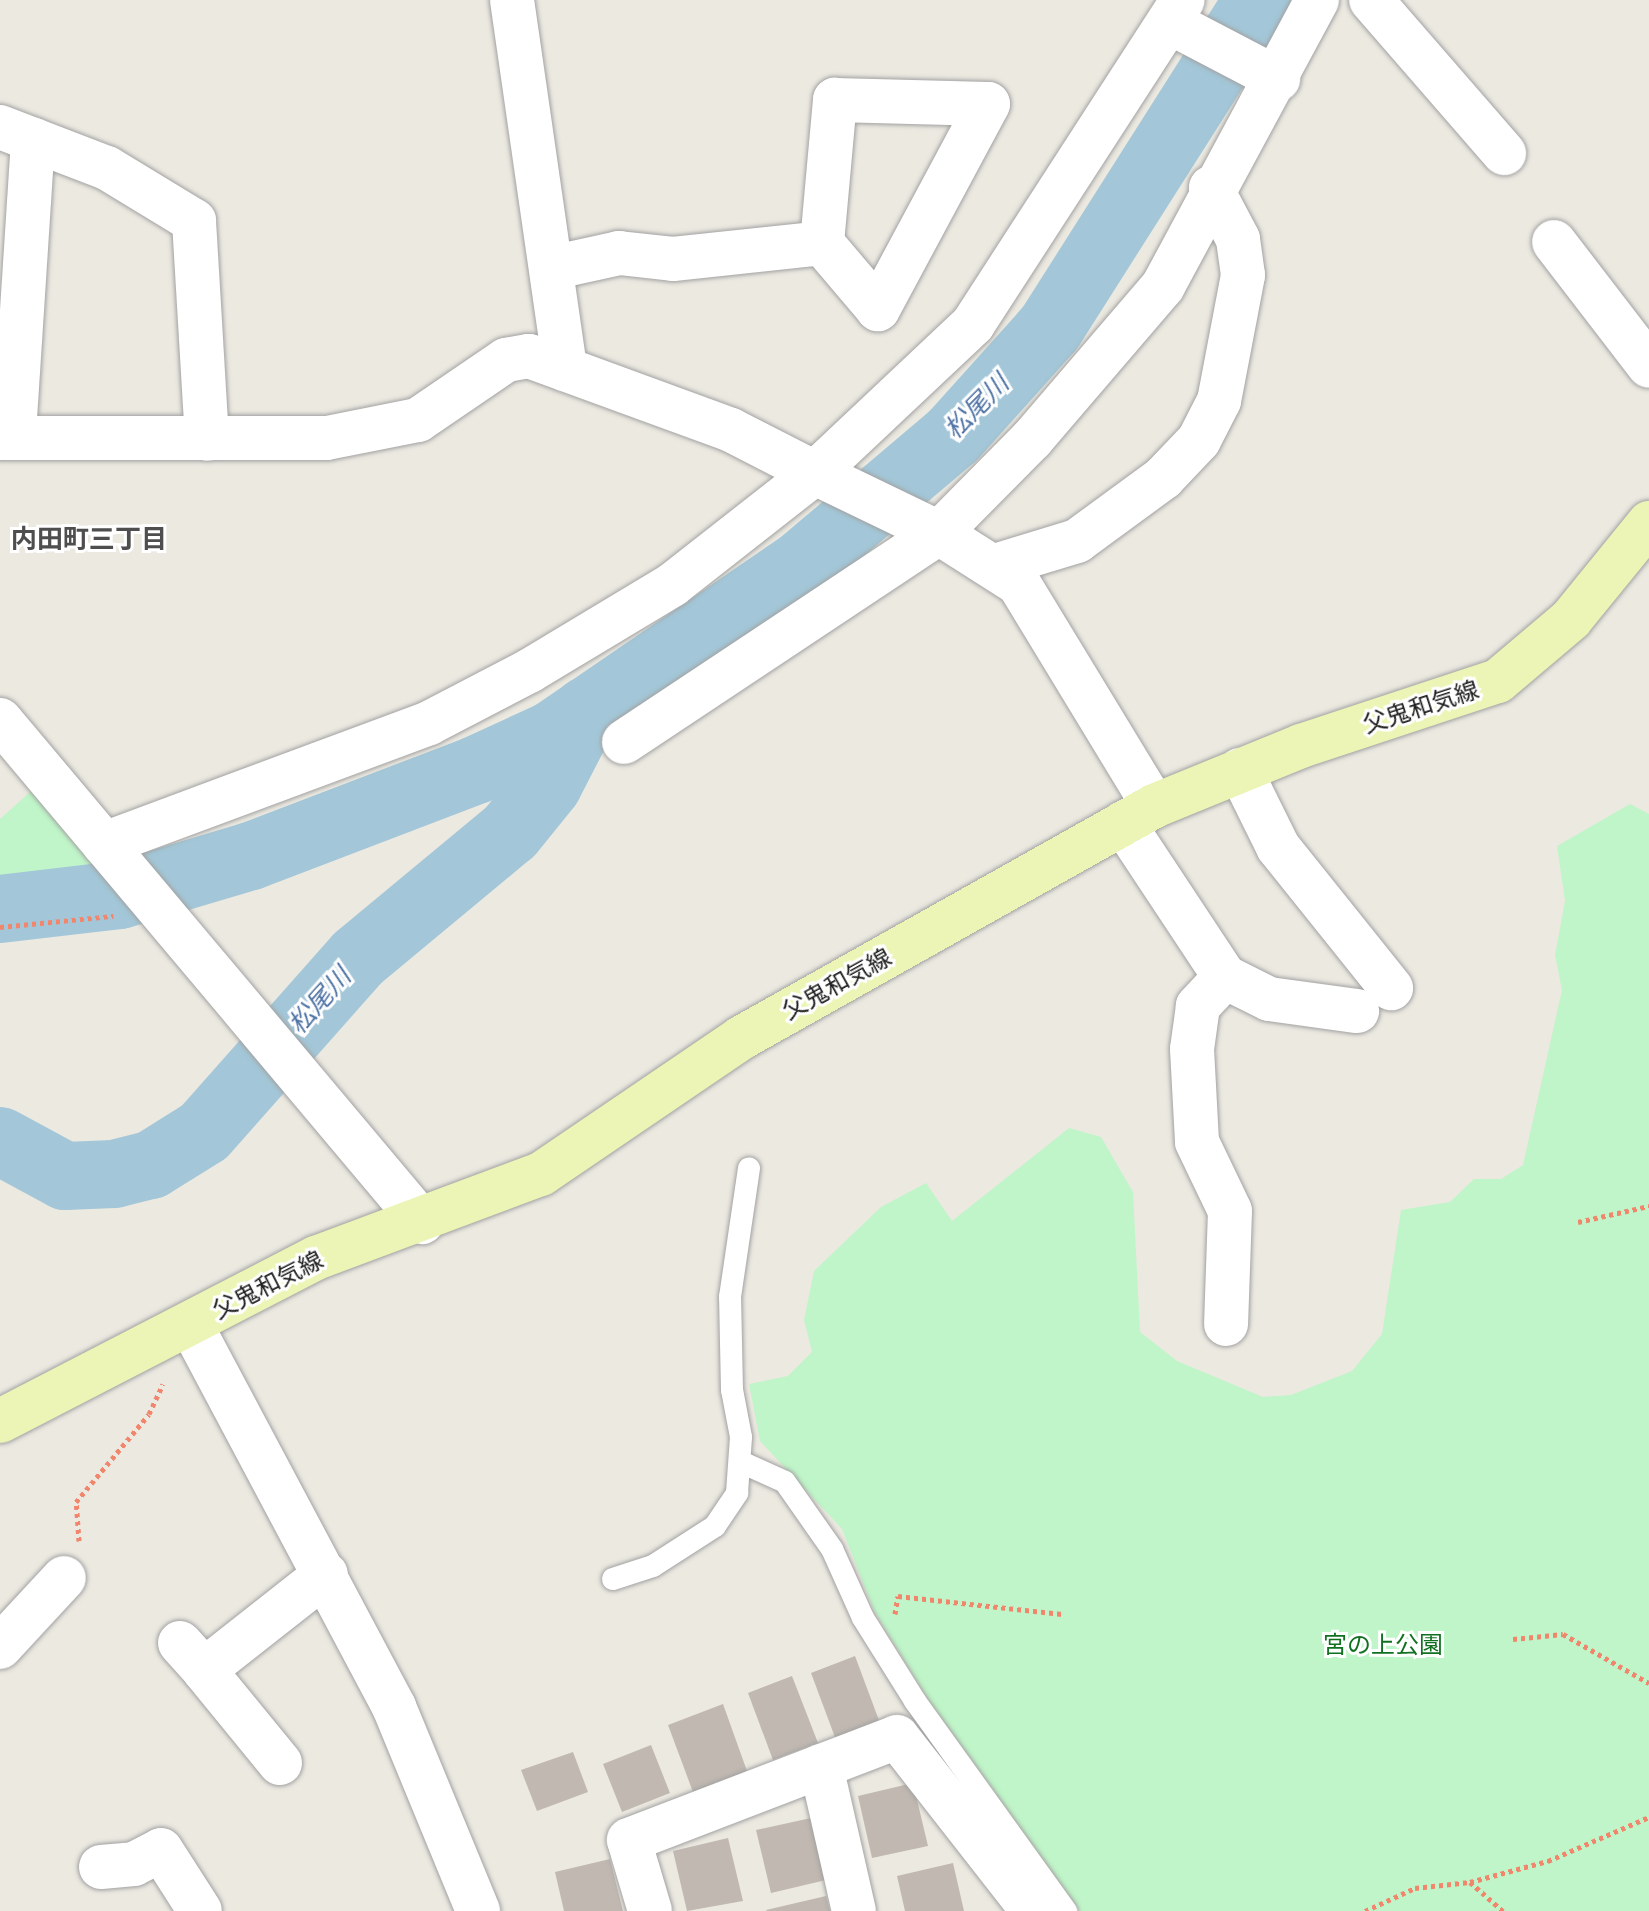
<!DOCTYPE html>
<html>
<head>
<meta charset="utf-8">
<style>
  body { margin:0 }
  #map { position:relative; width:1649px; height:1911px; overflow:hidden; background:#ece9e1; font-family:Cabin,"Noto Sans JP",sans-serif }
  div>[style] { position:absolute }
  .park>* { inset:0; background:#bff5c8 }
  .river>* { height:68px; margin:-34px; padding:0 34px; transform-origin:34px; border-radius:34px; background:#a3c7d8 }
  .building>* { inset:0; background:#c0b8b1 }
  .path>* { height:5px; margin-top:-2.5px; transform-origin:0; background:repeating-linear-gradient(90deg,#f1866d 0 4px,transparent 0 8px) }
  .roads { filter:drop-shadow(0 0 2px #a2a2a2) drop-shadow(0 0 2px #a2a2a2) }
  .service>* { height:22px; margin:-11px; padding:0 11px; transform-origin:11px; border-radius:11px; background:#fff }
  .minor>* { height:44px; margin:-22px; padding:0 22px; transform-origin:22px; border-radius:22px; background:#fff }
  .tertiary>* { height:44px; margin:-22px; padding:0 22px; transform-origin:22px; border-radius:22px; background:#fff }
  .secondary>* { height:44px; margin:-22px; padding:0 22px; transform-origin:22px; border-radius:22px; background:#ecf5b6 }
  span { translate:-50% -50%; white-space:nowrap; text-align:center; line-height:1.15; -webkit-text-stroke:6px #fff; paint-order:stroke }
  .street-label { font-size:24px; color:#1b1b1b }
  .park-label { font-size:24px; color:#117121 }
  .water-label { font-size:26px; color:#4e72a4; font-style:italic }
  .neighbourhood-label { font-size:26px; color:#4e4e4e; font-weight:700 }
</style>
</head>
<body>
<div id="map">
  <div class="park">
    <i style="clip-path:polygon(39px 784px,166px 922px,0 937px,0 819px)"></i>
    <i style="clip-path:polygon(1630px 804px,1649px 814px,1649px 1911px,1080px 1911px,930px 1702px,874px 1611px,842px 1529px,760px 1441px,749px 1384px,788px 1376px,812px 1352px,804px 1320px,814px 1271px,881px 1207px,926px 1183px,952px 1221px,1069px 1128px,1101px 1137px,1133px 1192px,1140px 1332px,1177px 1361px,1263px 1397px,1291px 1395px,1352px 1371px,1382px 1334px,1401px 1210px,1450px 1202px,1474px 1179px,1501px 1179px,1523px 1165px,1562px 990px,1555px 955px,1565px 901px,1557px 846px)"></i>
  </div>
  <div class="river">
    <i style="left:0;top:909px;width:121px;rotate:-6.7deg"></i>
    <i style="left:120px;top:895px;width:137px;rotate:-16.6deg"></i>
    <i style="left:251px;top:856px;width:241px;rotate:-20.9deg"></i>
    <i style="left:476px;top:770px;width:84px;rotate:-24.7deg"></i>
    <i style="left:552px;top:735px;width:304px;rotate:-34.4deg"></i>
    <i style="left:803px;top:563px;width:197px;rotate:-40.3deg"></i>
    <i style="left:953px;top:436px;width:145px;rotate:-48.1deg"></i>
    <i style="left:1050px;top:328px;width:388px;rotate:-57.6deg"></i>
    <i style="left:0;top:1141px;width:74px;rotate:28.3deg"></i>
    <i style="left:65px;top:1176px;width:49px;rotate:-2.3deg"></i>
    <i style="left:114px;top:1174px;width:38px;rotate:-14deg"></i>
    <i style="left:151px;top:1165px;width:62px;rotate:-31.9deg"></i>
    <i style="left:204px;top:1132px;width:232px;rotate:-48.5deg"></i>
    <i style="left:358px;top:958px;width:197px;rotate:-39.7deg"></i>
    <i style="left:510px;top:832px;width:60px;rotate:-51deg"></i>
    <i style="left:548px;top:785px;width:83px;rotate:-62.8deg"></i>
  </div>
  <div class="building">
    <i style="clip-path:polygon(855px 1656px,880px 1723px,836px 1740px,811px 1673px)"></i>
    <i style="clip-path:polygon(792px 1676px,818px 1743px,773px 1760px,748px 1693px)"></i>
    <i style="clip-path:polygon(723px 1704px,747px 1771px,693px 1792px,668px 1725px)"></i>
    <i style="clip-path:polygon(651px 1745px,670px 1793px,622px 1812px,603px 1764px)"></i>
    <i style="clip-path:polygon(573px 1752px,588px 1792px,537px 1811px,521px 1770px)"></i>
    <i style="clip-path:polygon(913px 1783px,928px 1846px,872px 1858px,858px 1796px)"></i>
    <i style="clip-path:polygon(811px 1818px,826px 1880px,771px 1893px,756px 1830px)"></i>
    <i style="clip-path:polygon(728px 1838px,743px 1901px,687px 1911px,673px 1851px)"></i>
    <i style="clip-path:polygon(610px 1859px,623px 1911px,564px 1911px,555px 1872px)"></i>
    <i style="clip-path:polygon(953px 1863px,964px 1911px,905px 1911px,897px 1876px)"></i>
    <i style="clip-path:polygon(826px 1896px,830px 1911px,767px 1911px,766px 1910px)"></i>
  </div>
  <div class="path">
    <i style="left:0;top:927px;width:114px;rotate:-5.6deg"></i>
    <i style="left:1578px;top:1222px;width:73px;rotate:-12.7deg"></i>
    <i style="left:79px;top:1541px;width:39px;rotate:-94deg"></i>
    <i style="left:76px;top:1502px;width:114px;rotate:-50.3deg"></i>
    <i style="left:149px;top:1414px;width:33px;rotate:-65deg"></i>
    <i style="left:895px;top:1614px;width:18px;rotate:-81deg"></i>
    <i style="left:898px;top:1596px;width:165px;rotate:6.3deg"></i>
    <i style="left:1513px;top:1639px;width:50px;rotate:-5.7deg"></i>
    <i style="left:1563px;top:1634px;width:99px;rotate:29.7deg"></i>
    <i style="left:1470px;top:1882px;width:81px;rotate:-15.1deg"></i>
    <i style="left:1548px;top:1861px;width:110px;rotate:-23.5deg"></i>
    <i style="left:1365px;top:1911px;width:55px;rotate:-24.7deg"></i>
    <i style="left:1415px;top:1888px;width:55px;rotate:-6.2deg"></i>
    <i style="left:1470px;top:1882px;width:44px;rotate:41.3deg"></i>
  </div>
  <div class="roads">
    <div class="service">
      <i style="left:741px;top:1462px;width:48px;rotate:24.4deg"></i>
      <i style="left:785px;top:1482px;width:82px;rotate:55deg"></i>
      <i style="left:832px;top:1549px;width:76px;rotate:65.8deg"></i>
      <i style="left:863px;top:1618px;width:98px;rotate:57.9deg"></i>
      <i style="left:915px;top:1701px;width:259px;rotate:54.3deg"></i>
      <i style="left:613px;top:1579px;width:42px;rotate:-18deg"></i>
      <i style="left:653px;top:1566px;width:74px;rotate:-32.8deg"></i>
      <i style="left:715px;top:1526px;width:40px;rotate:-56deg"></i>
      <i style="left:737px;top:1493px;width:56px;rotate:-85.9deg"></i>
      <i style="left:741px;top:1437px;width:48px;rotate:-100.8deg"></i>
      <i style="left:732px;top:1390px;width:93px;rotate:-91.2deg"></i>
      <i style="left:730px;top:1297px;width:130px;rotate:-81.6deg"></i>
    </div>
    <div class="minor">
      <i style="left:512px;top:0;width:373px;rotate:81.8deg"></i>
      <i style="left:1371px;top:0;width:203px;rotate:49deg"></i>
      <i style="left:1171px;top:23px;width:121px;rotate:27.6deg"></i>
      <i style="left:835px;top:100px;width:153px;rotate:1.5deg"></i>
      <i style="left:988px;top:104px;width:233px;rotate:118.2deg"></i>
      <i style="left:878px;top:309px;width:87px;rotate:-130.3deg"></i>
      <i style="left:822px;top:243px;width:144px;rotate:-84.8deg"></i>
      <i style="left:0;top:127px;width:115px;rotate:21deg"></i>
      <i style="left:107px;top:168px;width:102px;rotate:31.3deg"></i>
      <i style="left:194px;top:221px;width:218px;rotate:86.6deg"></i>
      <i style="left:1554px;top:242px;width:156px;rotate:52.5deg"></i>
      <i style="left:551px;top:268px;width:70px;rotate:-12.4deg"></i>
      <i style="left:619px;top:253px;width:54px;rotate:6.3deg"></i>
      <i style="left:673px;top:259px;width:150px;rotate:-6.1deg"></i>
      <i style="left:14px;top:434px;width:295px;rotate:-86.3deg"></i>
      <i style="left:0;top:438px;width:327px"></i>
      <i style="left:327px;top:438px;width:93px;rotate:-11.2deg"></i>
      <i style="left:418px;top:420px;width:107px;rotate:-34.3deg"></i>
      <i style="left:506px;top:360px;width:23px;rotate:-10deg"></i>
      <i style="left:529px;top:356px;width:215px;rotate:20.1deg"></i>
      <i style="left:731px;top:430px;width:94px;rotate:27.1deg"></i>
      <i style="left:815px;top:473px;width:217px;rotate:-43.3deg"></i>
      <i style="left:973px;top:324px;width:386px;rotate:-57.1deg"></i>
      <i style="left:998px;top:565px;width:83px;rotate:-16.9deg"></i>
      <i style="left:1077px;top:541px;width:107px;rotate:-36.2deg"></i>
      <i style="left:1163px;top:478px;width:52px;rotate:-46.5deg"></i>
      <i style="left:1199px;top:440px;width:44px;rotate:-62.9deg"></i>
      <i style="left:1219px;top:401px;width:128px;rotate:-79.2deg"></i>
      <i style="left:1243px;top:275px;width:36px;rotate:-98deg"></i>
      <i style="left:1238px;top:239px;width:58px;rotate:-117.9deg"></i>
      <i style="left:0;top:720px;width:656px;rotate:49.95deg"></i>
      <i style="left:624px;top:742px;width:378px;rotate:-33.6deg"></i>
      <i style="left:939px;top:533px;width:132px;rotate:-45.3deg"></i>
      <i style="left:1032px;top:439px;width:201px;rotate:-49.4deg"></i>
      <i style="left:1163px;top:286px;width:325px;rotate:-61.7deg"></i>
      <i style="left:1240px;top:770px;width:86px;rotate:63.7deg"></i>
      <i style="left:1278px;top:847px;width:181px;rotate:51.3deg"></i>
      <i style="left:1123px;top:823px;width:185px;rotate:56.5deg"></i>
      <i style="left:1225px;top:977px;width:49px;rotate:26.6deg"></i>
      <i style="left:1269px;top:999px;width:89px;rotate:7.8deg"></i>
      <i style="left:104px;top:844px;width:347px;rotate:-20.4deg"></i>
      <i style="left:429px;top:723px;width:113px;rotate:-27.5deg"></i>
      <i style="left:529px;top:671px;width:167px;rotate:-31deg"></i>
      <i style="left:672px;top:585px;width:182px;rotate:-38.1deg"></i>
      <i style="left:815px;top:473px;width:138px;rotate:25.8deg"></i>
      <i style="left:939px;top:533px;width:95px;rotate:32.5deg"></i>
      <i style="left:1019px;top:584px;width:260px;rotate:58.7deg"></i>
      <i style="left:1225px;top:977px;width:40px;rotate:133deg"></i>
      <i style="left:1198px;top:1006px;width:43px;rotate:97.9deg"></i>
      <i style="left:1192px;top:1049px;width:93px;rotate:86.9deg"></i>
      <i style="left:1197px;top:1142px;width:76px;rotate:64.4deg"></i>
      <i style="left:1230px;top:1211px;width:113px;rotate:92deg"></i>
      <i style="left:180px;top:1643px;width:36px;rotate:48deg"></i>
      <i style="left:0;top:1647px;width:94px;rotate:-47.2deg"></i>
      <i style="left:280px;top:1763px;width:120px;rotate:-129.3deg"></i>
      <i style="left:204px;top:1670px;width:155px;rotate:-38.2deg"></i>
      <i style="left:821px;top:1766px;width:149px;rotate:77.2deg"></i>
      <i style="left:101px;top:1867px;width:33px;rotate:-5deg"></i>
      <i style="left:134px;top:1864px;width:30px;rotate:-27deg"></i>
      <i style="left:161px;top:1850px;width:72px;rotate:57.4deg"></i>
      <i style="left:650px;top:1911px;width:74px;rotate:-106.5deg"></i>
      <i style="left:629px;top:1840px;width:287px;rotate:-21deg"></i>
      <i style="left:897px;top:1737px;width:221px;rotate:52deg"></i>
    </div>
    <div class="tertiary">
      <i style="left:191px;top:1325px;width:433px;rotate:62deg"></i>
      <i style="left:394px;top:1707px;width:221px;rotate:67.6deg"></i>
    </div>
    <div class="secondary">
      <i style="left:0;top:1421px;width:356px;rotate:-27.3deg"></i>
      <i style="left:316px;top:1258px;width:240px;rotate:-20.5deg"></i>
      <i style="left:541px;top:1174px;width:242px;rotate:-34.2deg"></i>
      <i style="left:741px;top:1038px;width:474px;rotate:-29.3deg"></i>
      <i style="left:1154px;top:806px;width:159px;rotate:-22.2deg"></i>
      <i style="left:1301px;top:746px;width:207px;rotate:-18.3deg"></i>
      <i style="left:1498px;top:681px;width:96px;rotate:-40.3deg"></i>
      <i style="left:1571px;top:619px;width:124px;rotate:-50.9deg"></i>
    </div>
  </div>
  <div class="street-label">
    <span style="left:1421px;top:707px;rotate:-18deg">父鬼和気線</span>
    <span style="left:837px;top:984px;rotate:-29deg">父鬼和気線</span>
    <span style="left:268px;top:1285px;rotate:-27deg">父鬼和気線</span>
  </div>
  <div class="park-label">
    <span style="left:1383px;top:1645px">宮の上公園</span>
  </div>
  <div class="water-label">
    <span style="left:977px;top:407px;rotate:-45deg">松尾川</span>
    <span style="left:320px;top:1001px;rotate:-48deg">松尾川</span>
  </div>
  <div class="neighbourhood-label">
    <span style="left:89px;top:540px">内田町三丁目</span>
  </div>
</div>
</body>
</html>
